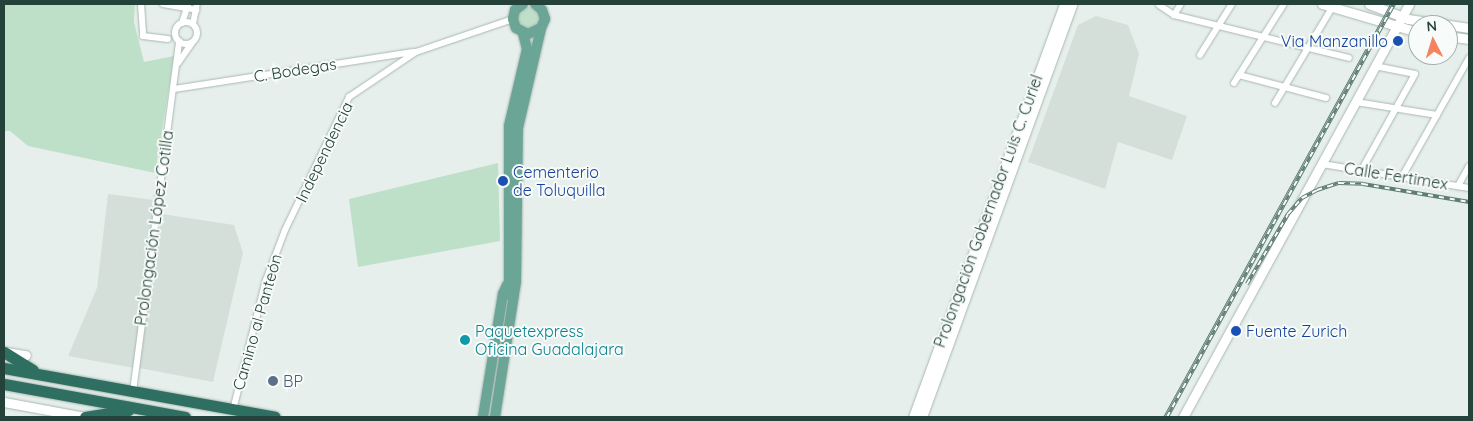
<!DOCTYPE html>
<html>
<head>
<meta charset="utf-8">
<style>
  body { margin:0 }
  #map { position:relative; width:1473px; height:421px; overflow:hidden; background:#e6efeb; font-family:Quicksand,sans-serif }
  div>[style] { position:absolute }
  .built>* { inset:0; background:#d4dfda }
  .green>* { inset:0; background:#bfe0c8 }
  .round { border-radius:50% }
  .roads { filter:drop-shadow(0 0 1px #a8b8b2) drop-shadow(0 0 1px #a8b8b2) }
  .street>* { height:6px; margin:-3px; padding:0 3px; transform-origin:3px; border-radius:3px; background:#fff }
  .street>.ring { margin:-3px; padding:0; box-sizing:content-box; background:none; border:6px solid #fff; border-radius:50% }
  .secondary>* { height:9px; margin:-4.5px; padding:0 4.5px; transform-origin:4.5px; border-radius:4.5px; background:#fff }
  .primary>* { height:10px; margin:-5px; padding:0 5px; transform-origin:5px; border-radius:5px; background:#6aa596 }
  .highway>* { height:11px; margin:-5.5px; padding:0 5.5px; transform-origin:5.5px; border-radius:5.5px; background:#2f6f62 }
  .tram>* { height:1px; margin:-0.5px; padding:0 0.5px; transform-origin:0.5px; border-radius:0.5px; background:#5f7d75 }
  .rail>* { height:4px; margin-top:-2px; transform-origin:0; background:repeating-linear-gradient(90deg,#f7fbf9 0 5.5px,#5f7d75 0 11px); box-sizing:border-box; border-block:1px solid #5f7d75 }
  .dots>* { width:14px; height:14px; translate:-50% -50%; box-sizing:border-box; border:2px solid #f7fbf9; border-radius:50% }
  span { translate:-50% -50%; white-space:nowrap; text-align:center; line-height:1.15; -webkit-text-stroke:4px #f7fbf9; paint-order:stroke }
  .transit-label { font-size:16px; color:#164399 }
  .right { translate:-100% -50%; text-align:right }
  .left { translate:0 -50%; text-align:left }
  .street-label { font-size:16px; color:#24423a }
  .culture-label { font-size:16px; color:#0d838f }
  .service-label { font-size:16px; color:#4e5e75 }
  .frame { position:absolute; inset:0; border:5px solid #24423a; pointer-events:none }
  .north { position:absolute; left:1408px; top:15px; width:50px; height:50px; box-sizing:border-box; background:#f7fbf9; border:1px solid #a3b1ad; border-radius:50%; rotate:355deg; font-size:14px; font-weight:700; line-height:20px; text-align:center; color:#24423a }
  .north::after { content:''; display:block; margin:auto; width:18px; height:22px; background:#f4845f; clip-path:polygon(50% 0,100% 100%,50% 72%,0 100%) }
</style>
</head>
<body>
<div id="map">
  <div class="built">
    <i style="clip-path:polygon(1096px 16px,1128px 25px,1139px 54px,1129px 96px,1187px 116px,1172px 160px,1118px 142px,1105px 189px,1028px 162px,1078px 25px)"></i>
    <i style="clip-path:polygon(108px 194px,154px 200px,134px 368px,68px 356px,97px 288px)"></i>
    <i style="clip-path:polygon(162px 214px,234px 225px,243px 253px,213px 382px,139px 368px)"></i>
  </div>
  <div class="green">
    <i style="clip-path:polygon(4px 4px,135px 4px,134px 22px,144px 62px,174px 56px,155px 173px,28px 146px,10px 131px,4px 131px)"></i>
    <i class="round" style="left:518px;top:7px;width:22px;height:22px"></i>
    <i style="clip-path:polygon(498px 163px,500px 241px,358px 267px,349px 199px)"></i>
  </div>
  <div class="roads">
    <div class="street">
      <i style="left:141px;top:4px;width:32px;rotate:86deg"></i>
      <i style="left:143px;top:36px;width:25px;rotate:7deg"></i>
      <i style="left:163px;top:4px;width:34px;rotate:10deg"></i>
      <i style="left:1159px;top:5px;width:18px;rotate:34deg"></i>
      <i style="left:1174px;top:15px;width:180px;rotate:13.8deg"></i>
      <i style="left:1174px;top:15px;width:13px;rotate:-58deg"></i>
      <i class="ring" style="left:175px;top:22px;width:16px;height:16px"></i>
      <i style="left:182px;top:23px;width:20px;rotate:-72deg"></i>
      <i style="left:193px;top:24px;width:20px;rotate:-79deg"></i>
      <i style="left:1200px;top:55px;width:60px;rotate:-57.9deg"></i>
      <i style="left:178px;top:63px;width:24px;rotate:-55deg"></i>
      <i style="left:1239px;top:75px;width:90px;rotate:14.8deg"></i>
      <i style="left:1234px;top:83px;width:93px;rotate:-57.7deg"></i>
      <i style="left:174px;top:89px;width:242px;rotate:-8.8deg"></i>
      <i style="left:1356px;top:102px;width:82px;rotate:9.1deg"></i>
      <i style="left:1275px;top:103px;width:113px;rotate:-59.1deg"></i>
      <i style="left:1322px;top:164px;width:149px;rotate:9.3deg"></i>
      <i style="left:1361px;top:171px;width:111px;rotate:-60.9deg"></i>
      <i style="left:1415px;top:74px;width:41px;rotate:-168.7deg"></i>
      <i style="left:1402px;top:177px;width:137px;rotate:-60.6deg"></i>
      <i style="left:1458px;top:186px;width:23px;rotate:-61deg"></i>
      <i style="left:133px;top:392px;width:354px;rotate:-82.5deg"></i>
      <i style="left:233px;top:410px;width:134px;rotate:-75.8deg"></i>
      <i style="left:266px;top:280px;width:53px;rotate:-69.2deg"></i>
      <i style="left:285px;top:230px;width:148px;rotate:-64.3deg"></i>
      <i style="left:349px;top:97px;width:81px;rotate:-33.9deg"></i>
      <i style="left:416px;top:52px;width:102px;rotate:-18.8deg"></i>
    </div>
    <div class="secondary">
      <i style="left:1322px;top:4px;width:100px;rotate:16.3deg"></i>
      <i style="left:1369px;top:4px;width:42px;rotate:21deg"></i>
      <i style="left:1408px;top:19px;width:62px;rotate:8.4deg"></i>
      <i style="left:1448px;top:36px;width:21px;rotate:8deg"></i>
      <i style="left:6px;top:352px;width:20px;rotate:9deg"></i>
      <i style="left:4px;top:402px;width:82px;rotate:10.5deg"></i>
      <i style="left:913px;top:417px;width:440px;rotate:-69.9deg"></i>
      <i style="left:922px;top:417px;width:439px;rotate:-70deg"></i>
      <i style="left:1183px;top:417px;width:471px;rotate:-61.3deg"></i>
    </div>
    <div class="primary">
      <i style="left:523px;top:4px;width:10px;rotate:143deg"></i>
      <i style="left:515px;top:10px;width:9px;rotate:103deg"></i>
      <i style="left:513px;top:19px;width:9px;rotate:72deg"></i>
      <i style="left:516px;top:28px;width:13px;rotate:27deg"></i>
      <i style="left:528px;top:34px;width:14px;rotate:-25deg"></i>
      <i style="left:541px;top:28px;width:10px;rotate:-66deg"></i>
      <i style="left:545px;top:19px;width:9px;rotate:-108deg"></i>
      <i style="left:542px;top:10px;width:9px;rotate:-139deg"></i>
      <i style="left:509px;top:295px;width:169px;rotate:-90deg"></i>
      <i style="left:509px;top:126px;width:79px;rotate:-76.8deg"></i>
      <i style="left:527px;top:49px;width:16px;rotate:-104deg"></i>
      <i style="left:483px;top:417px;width:125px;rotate:-80.8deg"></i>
      <i style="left:503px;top:294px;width:10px;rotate:-66deg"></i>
      <i style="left:495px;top:417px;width:138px;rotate:-81.2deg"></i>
      <i style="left:516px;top:281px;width:153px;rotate:-89.3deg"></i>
      <i style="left:518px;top:128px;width:103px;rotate:-77deg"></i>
    </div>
    <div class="highway">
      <i style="left:4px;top:352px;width:34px;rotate:32deg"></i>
      <i style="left:4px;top:368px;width:275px;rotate:10.2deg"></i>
      <i style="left:4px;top:384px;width:184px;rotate:10.3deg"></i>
      <i style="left:85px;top:417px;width:44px;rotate:-9.2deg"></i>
    </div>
  </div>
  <div class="tram">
    <i style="left:1163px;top:417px;width:471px;rotate:-61.2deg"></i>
  </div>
  <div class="rail">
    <i style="left:1247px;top:284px;width:81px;rotate:-59.6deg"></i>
    <i style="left:1288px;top:214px;width:21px;rotate:-49deg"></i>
    <i style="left:1302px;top:198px;width:17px;rotate:-28deg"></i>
    <i style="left:1317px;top:190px;width:23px;rotate:-18deg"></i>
    <i style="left:1339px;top:183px;width:24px;rotate:2deg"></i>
    <i style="left:1363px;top:184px;width:108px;rotate:9.6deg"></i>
    <i style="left:1167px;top:417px;width:471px;rotate:-61.2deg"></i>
  </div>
  <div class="dots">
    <i style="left:1398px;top:41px;background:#1a4fb4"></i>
    <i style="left:503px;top:181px;background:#1a4fb4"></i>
    <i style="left:1236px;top:331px;background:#1a4fb4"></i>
    <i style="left:465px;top:340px;background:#0f9aa8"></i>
    <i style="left:273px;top:381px;background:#5c6f8a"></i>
  </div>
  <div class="transit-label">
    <span class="right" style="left:1388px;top:41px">Via Manzanillo</span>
    <span class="left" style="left:513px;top:181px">Cementerio<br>de Toluquilla</span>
    <span class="left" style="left:1246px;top:331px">Fuente Zurich</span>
  </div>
  <div class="street-label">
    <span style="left:295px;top:70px;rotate:-9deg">C. Bodegas</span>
    <span style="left:324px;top:152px;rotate:-64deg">Independencia</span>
    <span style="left:1396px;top:176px;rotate:9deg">Calle Fertimex</span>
    <span style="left:988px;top:211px;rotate:-70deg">Prolongación Gobernador Luis C. Curiel</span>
    <span style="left:154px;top:228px;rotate:-82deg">Prolongación López Cotilla</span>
    <span style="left:257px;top:322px;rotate:-74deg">Camino al Panteón</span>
  </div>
  <div class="culture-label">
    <span class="left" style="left:475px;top:340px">Paquetexpress<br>Oficina Guadalajara</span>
  </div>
  <div class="service-label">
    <span class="left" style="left:283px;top:381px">BP</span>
  </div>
  <div class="frame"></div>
  <div class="north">N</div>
</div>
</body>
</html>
